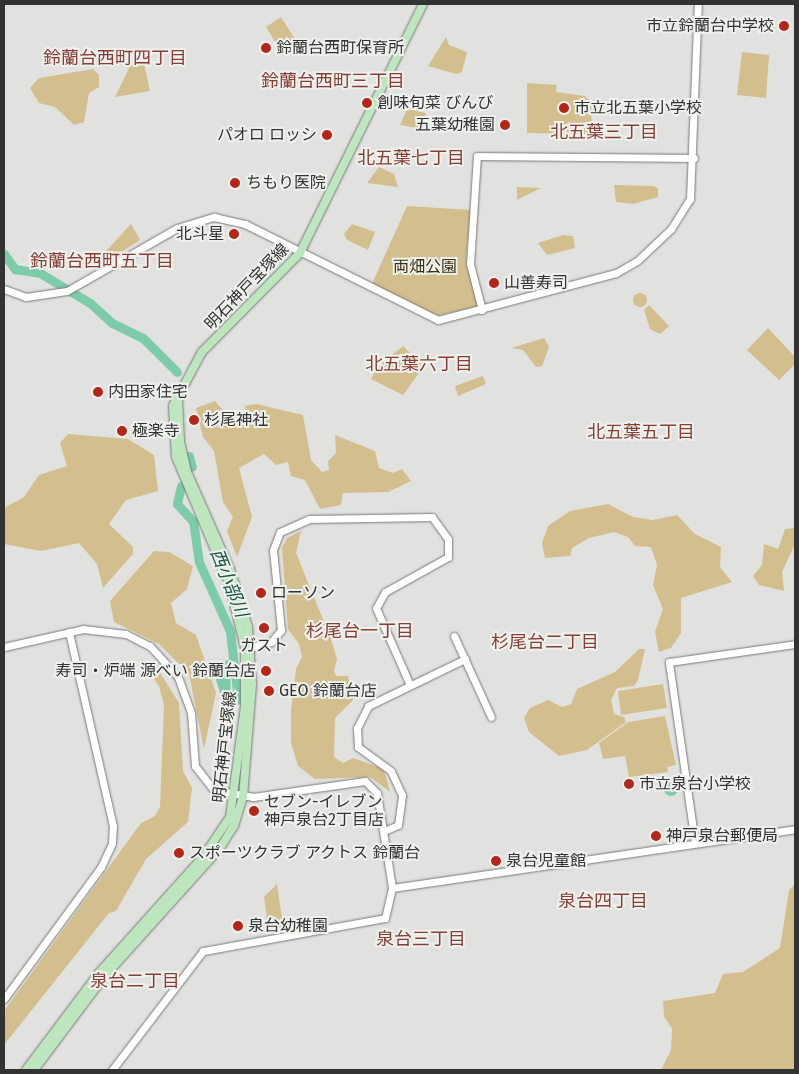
<!DOCTYPE html>
<html>
<head>
<meta charset="utf-8">
<style>
  body { margin:0 }
  #map { position:relative; width:799px; height:1074px; overflow:hidden; background:#e1e2df; font-family:"Fira Sans","Noto Sans JP",sans-serif }
  div>[style] { position:absolute }
  .green>* { inset:0; background:#d3be8e }
  .round { border-radius:50% }
  .water>* { inset:0; background:#7ccca9 }
  .river>* { height:9px; margin:-4.5px; padding:0 4.5px; transform-origin:4.5px; border-radius:4.5px; background:#7ccca9 }
  .roads { filter:drop-shadow(0 0 1px #787976) drop-shadow(0 0 1px #787976) }
  .secondary>* { height:7px; margin:-3.5px; padding:0 3.5px; transform-origin:3.5px; border-radius:3.5px; background:#fff }
  .primary>* { height:8px; margin:-4px; padding:0 4px; transform-origin:4px; border-radius:4px; background:#bde6bf }
  .dots>* { width:14px; height:14px; translate:-50% -50%; box-sizing:border-box; border:2px solid #eef0ec; border-radius:50% }
  span { translate:-50% -50%; white-space:nowrap; text-align:center; line-height:1.15; -webkit-text-stroke:4px #eef0ec; paint-order:stroke }
  .poi-label { font-size:16px; color:#323332 }
  .right { translate:-100% -50%; text-align:right }
  .left { translate:0 -50%; text-align:left }
  .park-label { font-size:16px; color:#3b2f10 }
  .street-label { font-size:16px; color:#323332 }
  .neighbourhood-label { font-size:18px; color:#873f35 }
  .water-label { font-size:18px; color:#16553e; font-style:italic }
  .frame { position:absolute; inset:0; border:5px solid #323332; pointer-events:none }
</style>
</head>
<body>
<div id="map">
  <div class="green">
    <i style="clip-path:polygon(281px 17px,295px 39px,281px 51px,266px 27px)"></i>
    <i style="clip-path:polygon(446px 37px,449px 45px,467px 52px,462px 72px,456px 74px,428px 66px)"></i>
    <i style="clip-path:polygon(742px 52px,769px 55px,766px 98px,737px 95px)"></i>
    <i style="clip-path:polygon(144px 63px,150px 91px,115px 97px,130px 66px)"></i>
    <i style="clip-path:polygon(93px 69px,99px 75px,99px 87px,89px 93px,84px 122px,74px 125px,55px 107px,39px 103px,30px 88px,39px 78px)"></i>
    <i style="clip-path:polygon(527px 83px,557px 85px,556px 92px,585px 96px,591px 102px,592px 134px,527px 133px)"></i>
    <i style="clip-path:polygon(407px 109px,426px 113px,422px 129px,400px 125px)"></i>
    <i style="clip-path:polygon(379px 167px,394px 174px,398px 187px,367px 183px)"></i>
    <i style="clip-path:polygon(614px 185px,653px 186px,658px 188px,658px 197px,633px 204px,616px 202px)"></i>
    <i style="clip-path:polygon(517px 187px,518px 187px,541px 188px,517px 200px)"></i>
    <i style="clip-path:polygon(407px 206px,471px 210px,466px 258px,478px 307px,435px 316px,371px 286px)"></i>
    <i style="clip-path:polygon(131px 224px,140px 240px,112px 258px,106px 251px)"></i>
    <i style="clip-path:polygon(352px 224px,375px 232px,368px 250px,347px 240px,344px 234px)"></i>
    <i style="clip-path:polygon(563px 235px,573px 236px,575px 248px,547px 255px,538px 243px)"></i>
    <i class="round" style="left:633px;top:293px;width:14px;height:14px"></i>
    <i style="clip-path:polygon(649px 305px,669px 326px,660px 334px,650px 329px,644px 310px)"></i>
    <i style="clip-path:polygon(768px 328px,795px 357px,795px 364px,779px 380px,747px 350px)"></i>
    <i style="clip-path:polygon(544px 338px,549px 347px,542px 366px,536px 367px,523px 350px,511px 348px)"></i>
    <i style="clip-path:polygon(403px 346px,424px 366px,403px 395px,371px 379px,377px 367px)"></i>
    <i style="clip-path:polygon(483px 376px,486px 384px,458px 396px,455px 386px)"></i>
    <i style="clip-path:polygon(215px 401px,230px 418px,246px 416px,245px 406px,256px 404px,303px 415px,311px 460px,322px 472px,329px 470px,328px 461px,336px 453px,335px 435px,375px 451px,379px 468px,393px 473px,402px 469px,411px 481px,388px 492px,343px 493px,341px 505px,320px 509px,305px 480px,291px 476px,288px 462px,276px 465px,264px 454px,239px 468px,252px 517px,237px 557px,227px 531px,233px 517px,223px 502px,214px 451px,203px 437px,196px 408px)"></i>
    <i style="clip-path:polygon(68px 434px,128px 439px,154px 455px,158px 491px,126px 500px,109px 524px,133px 547px,133px 554px,103px 588px,97px 564px,79px 543px,41px 551px,4px 544px,4px 508px,24px 497px,39px 475px,67px 466px,60px 443px)"></i>
    <i style="clip-path:polygon(608px 504px,633px 517px,653px 520px,677px 515px,695px 534px,721px 547px,720px 567px,732px 582px,681px 598px,681px 633px,671px 648px,659px 652px,655px 632px,663px 609px,653px 585px,657px 565px,651px 547px,635px 546px,628px 537px,614px 532px,589px 538px,572px 548px,570px 556px,545px 558px,542px 543px,548px 526px,570px 511px)"></i>
    <i style="clip-path:polygon(795px 528px,795px 544px,782px 572px,784px 591px,759px 585px,753px 576px,762px 565px,764px 544px,778px 549px,785px 529px)"></i>
    <i style="clip-path:polygon(301px 531px,296px 553px,331px 639px,337px 659px,334px 671px,336px 676px,348px 676px,353px 700px,335px 718px,334px 757px,343px 763px,353px 758px,384px 769px,390px 792px,370px 777px,315px 779px,298px 766px,291px 743px,291px 710px,296px 669px,302px 657px,299px 644px,288px 629px,282px 548px,287px 538px)"></i>
    <i style="clip-path:polygon(154px 551px,169px 552px,193px 566px,187px 589px,171px 603px,176px 623px,196px 635px,216px 693px,204px 749px,189px 674px,159px 644px,114px 622px,110px 601px)"></i>
    <i style="clip-path:polygon(639px 649px,645px 649px,638px 680px,634px 686px,617px 688px,611px 700px,614px 714px,624px 717px,626px 722px,587px 750px,559px 756px,529px 732px,524px 718px,530px 708px,548px 700px,562px 707px,571px 704px,577px 689px,615px 672px)"></i>
    <i style="clip-path:polygon(140px 658px,159px 671px,179px 703px,183px 771px,192px 788px,188px 822px,146px 859px,116px 911px,109px 913px,4px 1045px,4px 1011px,141px 823px,155px 816px,160px 807px,164px 705px,159px 686px)"></i>
    <i style="clip-path:polygon(663px 684px,667px 708px,621px 715px,618px 691px)"></i>
    <i style="clip-path:polygon(665px 716px,676px 765px,667px 767px,668px 772px,629px 777px,625px 756px,603px 759px,599px 743px,628px 722px)"></i>
    <i style="clip-path:polygon(277px 884px,283px 926px,269px 934px,264px 897px)"></i>
    <i style="clip-path:polygon(795px 884px,795px 1070px,661px 1070px,671px 1050px,672px 1029px,664px 1016px,663px 1001px,715px 993px,723px 974px,743px 972px,780px 948px,789px 890px)"></i>
  </div>
  <div class="water">
    <i style="clip-path:polygon(229px 660px,231px 693px,220px 693px,211px 663px)"></i>
    <i class="round" style="left:664px;top:782px;width:14px;height:14px"></i>
  </div>
  <div class="river">
    <i style="left:4px;top:254px;width:19px;rotate:54deg"></i>
    <i style="left:15px;top:269px;width:25px;rotate:9deg"></i>
    <i style="left:40px;top:273px;width:58px;rotate:31deg"></i>
    <i style="left:90px;top:303px;width:30px;rotate:42deg"></i>
    <i style="left:112px;top:323px;width:34px;rotate:26deg"></i>
    <i style="left:143px;top:338px;width:48px;rotate:45deg"></i>
    <i style="left:189px;top:456px;width:11px;rotate:75deg"></i>
    <i style="left:181px;top:486px;width:18px;rotate:103deg"></i>
    <i style="left:177px;top:504px;width:23px;rotate:47deg"></i>
    <i style="left:193px;top:521px;width:41px;rotate:81.7deg"></i>
    <i style="left:199px;top:562px;width:76px;rotate:65.8deg"></i>
    <i style="left:230px;top:631px;width:69px;rotate:83.4deg"></i>
  </div>
  <div class="roads">
    <div class="secondary">
      <i style="left:4px;top:289px;width:23px;rotate:20deg"></i>
      <i style="left:26px;top:297px;width:41px;rotate:-8.3deg"></i>
      <i style="left:67px;top:291px;width:127px;rotate:-29.8deg"></i>
      <i style="left:177px;top:228px;width:39px;rotate:-17deg"></i>
      <i style="left:214px;top:217px;width:32px;rotate:13deg"></i>
      <i style="left:245px;top:224px;width:216px;rotate:26.4deg"></i>
      <i style="left:438px;top:320px;width:184px;rotate:-14.8deg"></i>
      <i style="left:616px;top:273px;width:24px;rotate:-30deg"></i>
      <i style="left:637px;top:261px;width:47px;rotate:-43.3deg"></i>
      <i style="left:671px;top:229px;width:36px;rotate:-58deg"></i>
      <i style="left:690px;top:199px;width:195px;rotate:-87.7deg"></i>
      <i style="left:482px;top:310px;width:48px;rotate:-104.6deg"></i>
      <i style="left:470px;top:264px;width:108px;rotate:-86.3deg"></i>
      <i style="left:477px;top:156px;width:217px;rotate:0.5deg"></i>
      <i style="left:454px;top:636px;width:89px;rotate:65.4deg"></i>
      <i style="left:4px;top:647px;width:81px;rotate:-12.8deg"></i>
      <i style="left:83px;top:629px;width:43px;rotate:6.6deg"></i>
      <i style="left:126px;top:634px;width:27px;rotate:27deg"></i>
      <i style="left:150px;top:646px;width:42px;rotate:47.9deg"></i>
      <i style="left:178px;top:677px;width:38px;rotate:70deg"></i>
      <i style="left:191px;top:713px;width:53px;rotate:85.7deg"></i>
      <i style="left:195px;top:766px;width:31px;rotate:52deg"></i>
      <i style="left:214px;top:790px;width:40px;rotate:10deg"></i>
      <i style="left:253px;top:797px;width:113px;rotate:-8.1deg"></i>
      <i style="left:365px;top:781px;width:17px;rotate:45deg"></i>
      <i style="left:377px;top:793px;width:96px;rotate:81deg"></i>
      <i style="left:392px;top:888px;width:31px;rotate:103deg"></i>
      <i style="left:385px;top:918px;width:185px;rotate:169.7deg"></i>
      <i style="left:203px;top:951px;width:150px;rotate:127.4deg"></i>
      <i style="left:251px;top:647px;width:21px;rotate:-14deg"></i>
      <i style="left:271px;top:642px;width:16px;rotate:-50deg"></i>
      <i style="left:281px;top:630px;width:80px;rotate:-95.7deg"></i>
      <i style="left:273px;top:550px;width:19px;rotate:-69deg"></i>
      <i style="left:280px;top:532px;width:32px;rotate:-24deg"></i>
      <i style="left:309px;top:519px;width:123px;rotate:-0.9deg"></i>
      <i style="left:432px;top:517px;width:27px;rotate:54deg"></i>
      <i style="left:448px;top:539px;width:18px;rotate:90deg"></i>
      <i style="left:448px;top:557px;width:72px;rotate:150.9deg"></i>
      <i style="left:385px;top:592px;width:18px;rotate:119deg"></i>
      <i style="left:376px;top:608px;width:84px;rotate:66.2deg"></i>
      <i style="left:384px;top:831px;width:15px;rotate:-23deg"></i>
      <i style="left:398px;top:825px;width:30px;rotate:-82deg"></i>
      <i style="left:402px;top:795px;width:26px;rotate:-115deg"></i>
      <i style="left:391px;top:771px;width:41px;rotate:-144deg"></i>
      <i style="left:358px;top:747px;width:19px;rotate:-93deg"></i>
      <i style="left:357px;top:728px;width:25px;rotate:-63deg"></i>
      <i style="left:368px;top:706px;width:108px;rotate:-25.9deg"></i>
      <i style="left:695px;top:843px;width:183px;rotate:-98.2deg"></i>
      <i style="left:669px;top:662px;width:127px;rotate:-8.1deg"></i>
      <i style="left:392px;top:888px;width:407px;rotate:-8.3deg"></i>
      <i style="left:4px;top:999px;width:164px;rotate:-53.7deg"></i>
      <i style="left:101px;top:867px;width:26px;rotate:-65deg"></i>
      <i style="left:112px;top:843px;width:17px;rotate:-87deg"></i>
      <i style="left:113px;top:826px;width:199px;rotate:-102.8deg"></i>
    </div>
    <div class="primary">
      <i style="left:26px;top:1070px;width:120px;rotate:-53.1deg"></i>
      <i style="left:98px;top:974px;width:157px;rotate:-48.1deg"></i>
      <i style="left:203px;top:857px;width:48px;rotate:-56deg"></i>
      <i style="left:230px;top:817px;width:112px;rotate:-82.3deg"></i>
      <i style="left:245px;top:706px;width:58px;rotate:-90deg"></i>
      <i style="left:245px;top:648px;width:67px;rotate:-103.8deg"></i>
      <i style="left:229px;top:583px;width:137px;rotate:-112.8deg"></i>
      <i style="left:176px;top:457px;width:51px;rotate:-93.4deg"></i>
      <i style="left:173px;top:406px;width:61px;rotate:-61.8deg"></i>
      <i style="left:202px;top:352px;width:139px;rotate:-45.3deg"></i>
      <i style="left:300px;top:253px;width:278px;rotate:-63.7deg"></i>
      <i style="left:34px;top:1070px;width:115px;rotate:-53.1deg"></i>
      <i style="left:103px;top:978px;width:175px;rotate:-48deg"></i>
      <i style="left:220px;top:848px;width:26px;rotate:-58deg"></i>
      <i style="left:234px;top:826px;width:30px;rotate:-73deg"></i>
      <i style="left:243px;top:797px;width:113px;rotate:-85.4deg"></i>
      <i style="left:252px;top:684px;width:57px;rotate:-94deg"></i>
      <i style="left:248px;top:627px;width:61px;rotate:-107.2deg"></i>
      <i style="left:230px;top:569px;width:106px;rotate:-113.9deg"></i>
      <i style="left:187px;top:472px;width:32px;rotate:-103deg"></i>
      <i style="left:180px;top:441px;width:43px;rotate:-92.7deg"></i>
    </div>
  </div>
  <div class="dots">
    <i style="left:784px;top:26px;background:#b42619"></i>
    <i style="left:266px;top:48px;background:#b42619"></i>
    <i style="left:367px;top:103px;background:#b42619"></i>
    <i style="left:564px;top:108px;background:#b42619"></i>
    <i style="left:505px;top:125px;background:#b42619"></i>
    <i style="left:327px;top:135px;background:#b42619"></i>
    <i style="left:235px;top:183px;background:#b42619"></i>
    <i style="left:234px;top:234px;background:#b42619"></i>
    <i style="left:494px;top:283px;background:#b42619"></i>
    <i style="left:98px;top:392px;background:#b42619"></i>
    <i style="left:194px;top:420px;background:#b42619"></i>
    <i style="left:122px;top:431px;background:#b42619"></i>
    <i style="left:261px;top:593px;background:#b42619"></i>
    <i style="left:264px;top:628px;background:#b42619"></i>
    <i style="left:266px;top:671px;background:#b42619"></i>
    <i style="left:269px;top:691px;background:#b42619"></i>
    <i style="left:629px;top:784px;background:#b42619"></i>
    <i style="left:254px;top:811px;background:#b42619"></i>
    <i style="left:656px;top:836px;background:#b42619"></i>
    <i style="left:179px;top:853px;background:#b42619"></i>
    <i style="left:496px;top:861px;background:#b42619"></i>
    <i style="left:238px;top:926px;background:#b42619"></i>
  </div>
  <div class="poi-label">
    <span class="right" style="left:774px;top:26px">市立鈴蘭台中学校</span>
    <span class="left" style="left:276px;top:48px">鈴蘭台西町保育所</span>
    <span class="left" style="left:377px;top:103px">創味旬菜 びんび</span>
    <span class="left" style="left:574px;top:108px">市立北五葉小学校</span>
    <span class="right" style="left:495px;top:125px">五葉幼稚園</span>
    <span class="right" style="left:317px;top:135px">パオロ ロッシ</span>
    <span class="left" style="left:246px;top:183px">ちもり医院</span>
    <span class="right" style="left:224px;top:234px">北斗星</span>
    <span class="left" style="left:504px;top:283px">山善寿司</span>
    <span class="left" style="left:108px;top:392px">内田家住宅</span>
    <span class="left" style="left:204px;top:420px">杉尾神社</span>
    <span class="left" style="left:132px;top:431px">極楽寺</span>
    <span class="left" style="left:271px;top:593px">ローソン</span>
    <span style="left:264px;top:646px">ガスト</span>
    <span class="right" style="left:256px;top:671px">寿司・炉端 源べい 鈴蘭台店</span>
    <span class="left" style="left:279px;top:691px">GEO 鈴蘭台店</span>
    <span class="left" style="left:639px;top:784px">市立泉台小学校</span>
    <span class="left" style="left:264px;top:811px">セブン-イレブン<br>神戸泉台2丁目店</span>
    <span class="left" style="left:666px;top:836px">神戸泉台郵便局</span>
    <span class="left" style="left:189px;top:853px">スポーツクラブ アクトス 鈴蘭台</span>
    <span class="left" style="left:506px;top:861px">泉台児童館</span>
    <span class="left" style="left:248px;top:926px">泉台幼稚園</span>
  </div>
  <div class="park-label">
    <span style="left:425px;top:267px">両畑公園</span>
  </div>
  <div class="street-label">
    <span style="left:247px;top:287px;rotate:-46deg">明石神戸宝塚線</span>
    <span style="left:225px;top:747px;rotate:-84deg">明石神戸宝塚線</span>
  </div>
  <div class="neighbourhood-label">
    <span style="left:115px;top:58px">鈴蘭台西町四丁目</span>
    <span style="left:333px;top:81px">鈴蘭台西町三丁目</span>
    <span style="left:604px;top:132px">北五葉三丁目</span>
    <span style="left:411px;top:158px">北五葉七丁目</span>
    <span style="left:102px;top:261px">鈴蘭台西町五丁目</span>
    <span style="left:419px;top:364px">北五葉六丁目</span>
    <span style="left:641px;top:432px">北五葉五丁目</span>
    <span style="left:360px;top:631px">杉尾台一丁目</span>
    <span style="left:545px;top:642px">杉尾台二丁目</span>
    <span style="left:603px;top:901px">泉台四丁目</span>
    <span style="left:421px;top:939px">泉台三丁目</span>
    <span style="left:135px;top:981px">泉台二丁目</span>
  </div>
  <div class="water-label">
    <span style="left:229px;top:583px;rotate:68deg">西小部川</span>
  </div>
  <div class="frame"></div>
</div>
</body>
</html>
